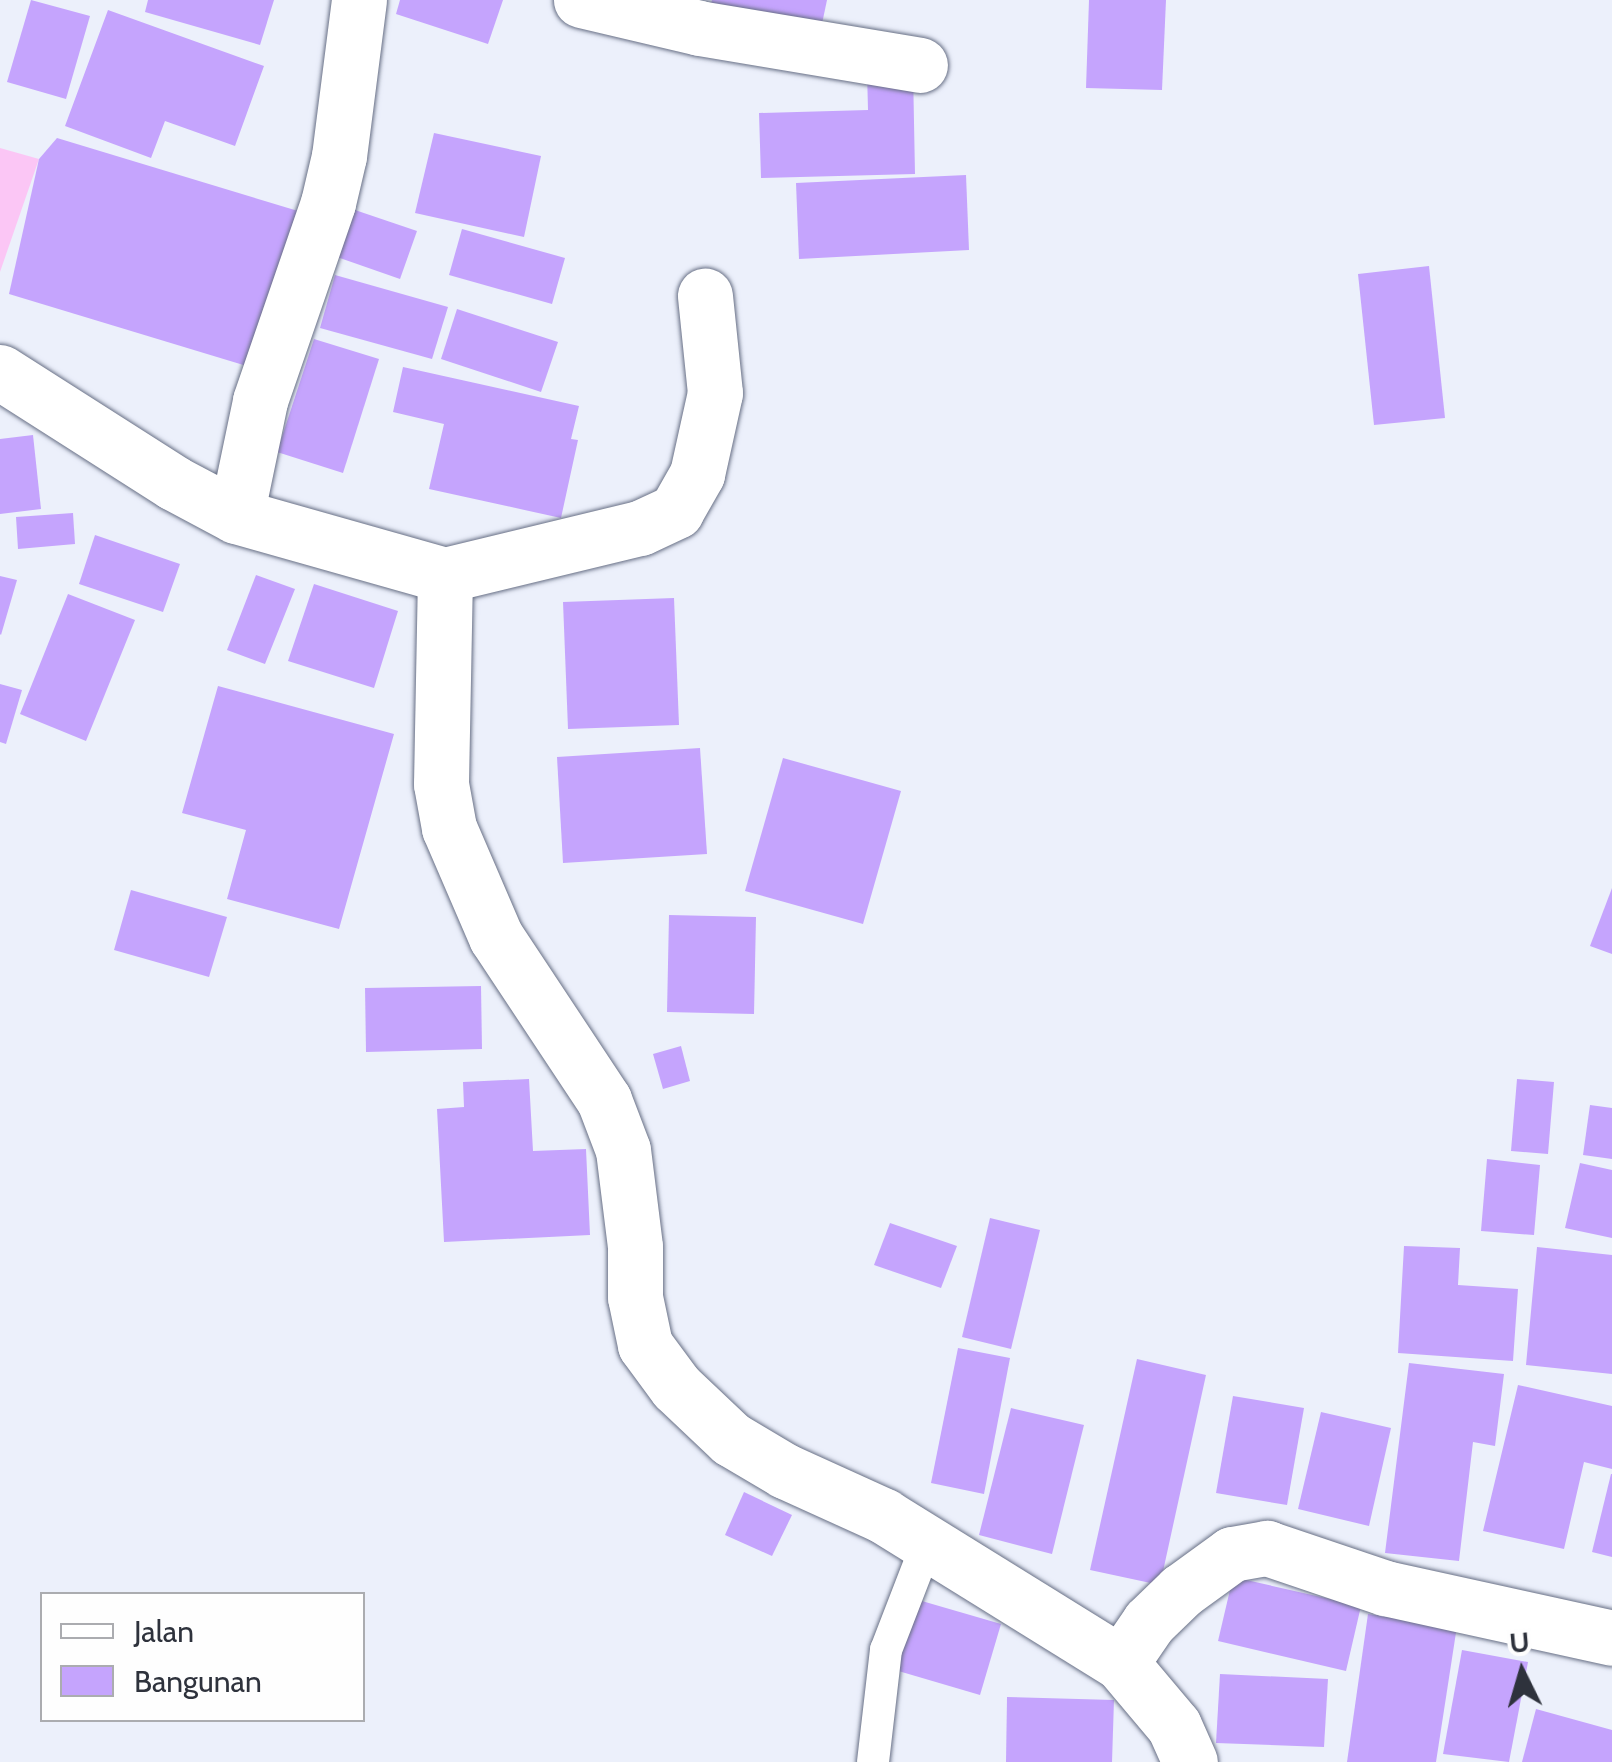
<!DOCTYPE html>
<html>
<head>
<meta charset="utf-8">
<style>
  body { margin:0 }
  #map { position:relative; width:1612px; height:1762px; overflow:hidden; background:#ecf0fb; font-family:Cabin,sans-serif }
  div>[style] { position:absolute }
  .green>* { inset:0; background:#fbc6f5 }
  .building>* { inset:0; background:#c5a4fd }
  .roads { filter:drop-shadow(0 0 2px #676f85) drop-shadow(0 0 2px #676f85) }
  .lane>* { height:32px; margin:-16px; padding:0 16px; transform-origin:16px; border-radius:16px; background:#fff }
  .street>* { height:55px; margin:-27.5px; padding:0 27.5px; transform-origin:27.5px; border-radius:27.5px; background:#fff }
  span { translate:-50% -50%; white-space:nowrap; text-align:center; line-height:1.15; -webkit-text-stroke:9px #fefefe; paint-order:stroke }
  .legend { position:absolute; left:40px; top:1592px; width:325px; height:130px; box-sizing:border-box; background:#fefefe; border:2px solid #abacb0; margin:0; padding:12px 18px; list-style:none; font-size:30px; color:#2e323c }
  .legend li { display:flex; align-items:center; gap:20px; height:50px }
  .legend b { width:50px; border:2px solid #abacb0 }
  .north { position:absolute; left:1472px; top:1622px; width:100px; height:100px; -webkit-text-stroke:8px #fefefe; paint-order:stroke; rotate:355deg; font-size:28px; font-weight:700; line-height:40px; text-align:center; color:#2e323c }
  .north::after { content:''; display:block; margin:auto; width:35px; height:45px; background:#2e323c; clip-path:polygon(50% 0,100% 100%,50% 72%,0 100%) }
</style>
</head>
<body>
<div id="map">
  <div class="green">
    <i style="clip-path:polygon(0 148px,39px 159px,0 272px)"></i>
  </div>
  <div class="building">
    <i style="clip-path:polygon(31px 0,90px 16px,66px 99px,7px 82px)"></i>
    <i style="clip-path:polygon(148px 0,274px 0,260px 45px,145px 12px)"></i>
    <i style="clip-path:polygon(400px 0,503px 0,488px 44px,396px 14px)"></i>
    <i style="clip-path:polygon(712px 0,827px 0,819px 38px,708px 14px)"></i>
    <i style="clip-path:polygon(1089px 0,1166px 0,1162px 90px,1086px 88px)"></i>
    <i style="clip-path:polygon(108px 10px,264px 66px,235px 146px,165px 121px,151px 158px,65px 126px)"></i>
    <i style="clip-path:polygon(913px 70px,915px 174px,761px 178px,759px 113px,868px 110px,867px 71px)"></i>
    <i style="clip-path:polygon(434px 133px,541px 156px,524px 237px,415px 213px)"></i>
    <i style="clip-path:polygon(57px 138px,298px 211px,250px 367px,9px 294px,39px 159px)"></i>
    <i style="clip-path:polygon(966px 175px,969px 250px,799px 259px,796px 183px)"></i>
    <i style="clip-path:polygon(352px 209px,417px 231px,400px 279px,337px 257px)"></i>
    <i style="clip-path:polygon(462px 229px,565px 258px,552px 304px,449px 275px)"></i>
    <i style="clip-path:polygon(1429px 266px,1445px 418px,1374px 425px,1358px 274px)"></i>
    <i style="clip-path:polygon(335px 275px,448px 307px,432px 359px,320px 328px)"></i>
    <i style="clip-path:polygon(457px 309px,558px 342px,541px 392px,441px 359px)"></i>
    <i style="clip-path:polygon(314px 339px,379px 359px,343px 473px,277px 452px)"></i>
    <i style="clip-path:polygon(403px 367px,579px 406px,571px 439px,578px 440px,561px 518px,429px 489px,444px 424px,393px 412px)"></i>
    <i style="clip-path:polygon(33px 435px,41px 509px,0 514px,0 439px)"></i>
    <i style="clip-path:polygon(73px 513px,75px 544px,18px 549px,16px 517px)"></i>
    <i style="clip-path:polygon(95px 535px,180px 564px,163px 612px,79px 584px)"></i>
    <i style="clip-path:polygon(256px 575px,295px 589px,265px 664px,227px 650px)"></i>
    <i style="clip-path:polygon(0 576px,17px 580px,1px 635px,0 634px)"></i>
    <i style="clip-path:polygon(314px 584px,398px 611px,374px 688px,288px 661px)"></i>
    <i style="clip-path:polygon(68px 594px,135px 620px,86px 741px,20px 714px)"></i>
    <i style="clip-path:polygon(674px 598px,679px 725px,568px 729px,563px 602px)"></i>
    <i style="clip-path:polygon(0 684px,22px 690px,6px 744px,0 742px)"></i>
    <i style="clip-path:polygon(218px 686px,394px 734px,339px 929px,227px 899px,246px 830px,182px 813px)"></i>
    <i style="clip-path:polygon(700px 748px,707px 854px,563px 863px,557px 757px)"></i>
    <i style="clip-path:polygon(783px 758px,901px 791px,863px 924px,745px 891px)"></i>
    <i style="clip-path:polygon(1612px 888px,1612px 954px,1590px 946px)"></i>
    <i style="clip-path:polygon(131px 890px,227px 917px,209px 977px,114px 950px)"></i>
    <i style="clip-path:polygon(669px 915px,756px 917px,754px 1014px,667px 1012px)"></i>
    <i style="clip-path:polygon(481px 986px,482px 1049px,366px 1052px,365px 988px)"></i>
    <i style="clip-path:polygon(681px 1046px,690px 1081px,663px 1089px,653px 1054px)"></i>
    <i style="clip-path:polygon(529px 1079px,533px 1151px,586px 1149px,590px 1235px,444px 1242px,437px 1109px,464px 1107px,463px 1082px)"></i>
    <i style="clip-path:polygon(1517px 1079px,1554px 1082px,1548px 1154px,1511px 1151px)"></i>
    <i style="clip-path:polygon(1590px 1105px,1612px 1108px,1612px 1159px,1583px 1155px)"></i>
    <i style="clip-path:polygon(1487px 1159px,1540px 1165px,1534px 1235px,1481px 1231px)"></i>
    <i style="clip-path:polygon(1580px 1163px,1612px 1170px,1612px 1238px,1565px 1228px)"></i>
    <i style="clip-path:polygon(990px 1218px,1040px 1230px,1011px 1349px,962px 1337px)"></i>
    <i style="clip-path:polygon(890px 1223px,957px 1246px,941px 1288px,874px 1265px)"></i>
    <i style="clip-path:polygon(1404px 1246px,1460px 1248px,1458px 1285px,1518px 1289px,1513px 1361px,1398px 1353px)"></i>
    <i style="clip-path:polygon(1537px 1247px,1612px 1255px,1612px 1374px,1526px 1365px)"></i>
    <i style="clip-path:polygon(958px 1348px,1010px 1358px,984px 1494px,931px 1483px)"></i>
    <i style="clip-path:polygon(1137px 1359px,1206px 1375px,1160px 1585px,1090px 1570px)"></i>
    <i style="clip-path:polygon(1409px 1363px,1504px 1374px,1495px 1446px,1473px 1442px,1459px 1561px,1385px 1553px)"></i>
    <i style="clip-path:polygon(1518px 1385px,1612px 1406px,1612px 1469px,1584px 1462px,1564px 1549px,1483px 1531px)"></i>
    <i style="clip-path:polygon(1233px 1396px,1304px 1408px,1287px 1505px,1216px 1493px)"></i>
    <i style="clip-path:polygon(1011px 1408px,1084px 1425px,1052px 1554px,979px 1535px)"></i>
    <i style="clip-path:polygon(1321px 1412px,1391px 1428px,1369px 1526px,1298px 1509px)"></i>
    <i style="clip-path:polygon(1611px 1474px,1612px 1474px,1612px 1557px,1592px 1552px)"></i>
    <i style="clip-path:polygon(744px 1492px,792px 1515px,772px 1556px,725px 1535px)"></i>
    <i style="clip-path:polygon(1233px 1577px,1361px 1606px,1346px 1671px,1218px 1641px)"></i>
    <i style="clip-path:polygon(915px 1599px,1001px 1624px,980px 1695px,895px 1670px)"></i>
    <i style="clip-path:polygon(1368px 1614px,1457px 1626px,1436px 1762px,1347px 1762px)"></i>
    <i style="clip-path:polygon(1462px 1650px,1528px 1662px,1509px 1762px,1443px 1754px)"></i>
    <i style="clip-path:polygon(1220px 1674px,1328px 1679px,1324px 1747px,1216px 1743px)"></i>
    <i style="clip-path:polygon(1007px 1697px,1114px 1700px,1112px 1762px,1006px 1762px)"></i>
    <i style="clip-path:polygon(1536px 1709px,1612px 1730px,1612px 1762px,1522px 1762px)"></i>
  </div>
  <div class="roads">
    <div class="lane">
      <i style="left:873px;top:1762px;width:113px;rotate:-83.4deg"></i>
      <i style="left:886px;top:1650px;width:114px;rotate:-68.9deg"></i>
    </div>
    <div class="street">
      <i style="left:359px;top:0;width:157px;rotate:97.3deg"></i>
      <i style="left:339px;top:156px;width:48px;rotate:103.2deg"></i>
      <i style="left:328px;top:203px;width:209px;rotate:109deg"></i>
      <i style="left:260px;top:401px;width:117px;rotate:101.8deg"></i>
      <i style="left:236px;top:516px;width:217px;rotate:15.8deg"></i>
      <i style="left:445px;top:575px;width:209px;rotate:91.1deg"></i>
      <i style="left:441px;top:784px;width:45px;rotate:79.7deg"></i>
      <i style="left:449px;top:828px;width:119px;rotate:66.7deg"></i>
      <i style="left:496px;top:937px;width:196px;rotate:56.5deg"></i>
      <i style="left:604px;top:1100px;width:53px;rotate:69.2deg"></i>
      <i style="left:623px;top:1150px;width:98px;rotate:82.9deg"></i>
      <i style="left:635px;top:1247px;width:50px;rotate:90deg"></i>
      <i style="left:635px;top:1297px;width:49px;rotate:78.2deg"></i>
      <i style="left:645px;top:1345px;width:52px;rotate:53.6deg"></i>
      <i style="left:676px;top:1387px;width:76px;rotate:43.4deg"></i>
      <i style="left:731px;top:1439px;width:63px;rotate:30.7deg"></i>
      <i style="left:785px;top:1471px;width:109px;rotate:24.4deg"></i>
      <i style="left:884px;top:1516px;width:279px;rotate:31.8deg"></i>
      <i style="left:1121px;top:1663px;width:82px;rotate:49.9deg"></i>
      <i style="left:1174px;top:1726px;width:39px;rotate:66deg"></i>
      <i style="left:581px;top:0;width:121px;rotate:13.3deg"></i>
      <i style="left:699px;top:28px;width:224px;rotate:9.5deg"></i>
      <i style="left:0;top:372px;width:206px;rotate:32.5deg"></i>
      <i style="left:174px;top:483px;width:70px;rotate:28deg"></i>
      <i style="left:445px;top:575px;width:201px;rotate:-13.6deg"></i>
      <i style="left:640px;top:528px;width:40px;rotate:-25deg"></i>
      <i style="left:676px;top:511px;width:43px;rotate:-60.4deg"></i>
      <i style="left:697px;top:474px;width:83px;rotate:-77.5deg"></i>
      <i style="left:715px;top:393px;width:98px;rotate:-95.9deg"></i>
      <i style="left:1121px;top:1663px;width:50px;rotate:-55.7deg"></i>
      <i style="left:1149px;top:1622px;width:45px;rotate:-44.1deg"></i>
      <i style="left:1181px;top:1591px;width:63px;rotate:-36deg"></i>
      <i style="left:1232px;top:1554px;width:36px;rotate:-10deg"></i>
      <i style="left:1267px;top:1548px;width:125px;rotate:18.7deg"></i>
      <i style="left:1385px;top:1588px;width:232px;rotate:12.4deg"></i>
    </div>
  </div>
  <ul class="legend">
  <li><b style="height:12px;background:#fff"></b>Jalan</li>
  <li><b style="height:28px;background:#c5a4fd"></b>Bangunan</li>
  </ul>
  <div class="north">U</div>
</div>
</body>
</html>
